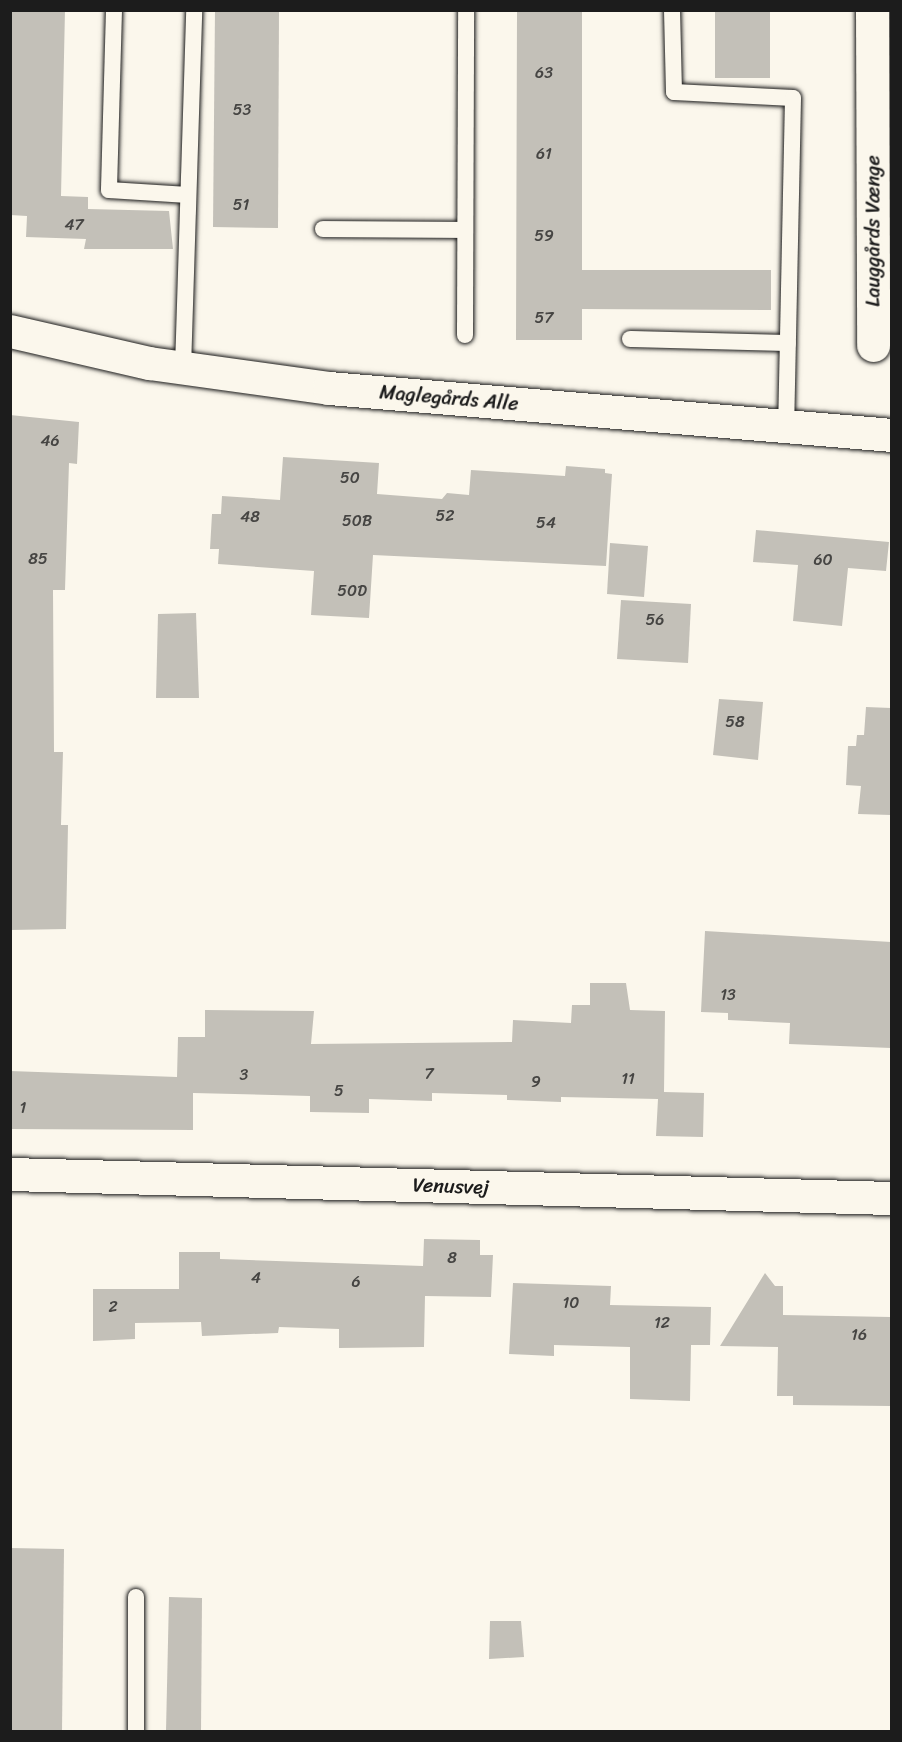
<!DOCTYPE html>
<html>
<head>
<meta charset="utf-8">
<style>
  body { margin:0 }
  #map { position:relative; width:902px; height:1742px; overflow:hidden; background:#fbf7ec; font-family:Sriracha,sans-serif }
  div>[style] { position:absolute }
  .building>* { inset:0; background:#c3c0b8 }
  .roads { filter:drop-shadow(0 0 2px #1c1c1c) drop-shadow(0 0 2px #1c1c1c) }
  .service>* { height:16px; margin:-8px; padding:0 8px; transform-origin:8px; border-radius:8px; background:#fbf7ec }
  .minor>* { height:33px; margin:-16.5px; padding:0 16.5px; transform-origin:16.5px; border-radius:16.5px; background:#fbf7ec }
  .tertiary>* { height:33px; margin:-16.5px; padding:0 16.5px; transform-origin:16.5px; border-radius:16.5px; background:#fbf7ec }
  span { translate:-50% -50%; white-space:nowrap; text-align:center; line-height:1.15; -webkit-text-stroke:5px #fbf7ec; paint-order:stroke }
  .number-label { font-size:16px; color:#464543 }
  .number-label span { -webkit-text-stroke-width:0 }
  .street-label { font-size:20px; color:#1c1c1c }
  .frame { position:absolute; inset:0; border:12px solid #1c1c1c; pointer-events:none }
</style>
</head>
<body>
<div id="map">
  <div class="building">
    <i style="clip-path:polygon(10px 10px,65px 10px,61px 196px,88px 197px,88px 209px,169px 211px,173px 249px,84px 249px,86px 239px,26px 237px,27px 216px,10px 215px)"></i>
    <i style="clip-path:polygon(215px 10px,279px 10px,278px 228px,213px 227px)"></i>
    <i style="clip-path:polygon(517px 10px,582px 10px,582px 270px,771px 270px,771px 310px,582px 309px,582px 340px,516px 340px)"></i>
    <i style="clip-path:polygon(715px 10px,770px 10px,770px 78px,715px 78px)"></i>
    <i style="clip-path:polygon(10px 415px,79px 422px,77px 464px,69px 463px,65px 590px,53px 590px,54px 752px,63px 752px,61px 825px,68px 825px,66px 929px,10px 930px)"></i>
    <i style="clip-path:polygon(283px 457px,379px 463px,377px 494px,442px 499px,447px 493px,469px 495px,471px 470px,565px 476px,566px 466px,605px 469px,605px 473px,612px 474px,606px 566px,373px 555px,369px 618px,311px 615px,314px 571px,218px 564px,219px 549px,210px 549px,212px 514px,221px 514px,222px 496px,280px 500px)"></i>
    <i style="clip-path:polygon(756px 530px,889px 542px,886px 571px,848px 568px,842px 626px,793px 621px,798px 565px,753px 562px)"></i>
    <i style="clip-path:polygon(610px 543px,648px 546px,644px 597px,607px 594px)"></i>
    <i style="clip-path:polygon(621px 600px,691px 604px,688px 663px,617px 659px)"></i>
    <i style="clip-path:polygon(196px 613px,199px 698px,156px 698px,158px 614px)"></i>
    <i style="clip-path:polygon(719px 699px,763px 702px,758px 760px,713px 755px)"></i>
    <i style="clip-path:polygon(866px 707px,891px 708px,891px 815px,858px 814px,861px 786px,846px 785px,848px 746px,856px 746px,857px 735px,864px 735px)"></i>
    <i style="clip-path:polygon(705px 931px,891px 942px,891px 1048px,789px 1044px,790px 1023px,728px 1020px,728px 1013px,701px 1012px)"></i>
    <i style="clip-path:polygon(590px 983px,626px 983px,630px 1010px,665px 1011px,664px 1092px,704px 1093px,703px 1137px,656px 1136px,658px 1099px,561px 1097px,561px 1102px,507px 1100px,507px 1095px,432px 1093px,432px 1101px,369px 1099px,369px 1113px,310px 1112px,310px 1096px,193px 1093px,193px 1130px,10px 1129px,10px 1071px,177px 1077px,178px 1037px,205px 1037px,205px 1010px,314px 1011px,311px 1044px,512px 1042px,513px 1020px,571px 1023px,572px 1005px,590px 1005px)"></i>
    <i style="clip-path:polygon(424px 1239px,480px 1240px,480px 1255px,493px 1255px,491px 1297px,425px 1296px,424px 1347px,339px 1348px,339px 1329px,279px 1327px,278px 1333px,202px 1336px,201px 1322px,135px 1323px,135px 1339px,93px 1341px,93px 1289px,179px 1289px,179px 1252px,220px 1252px,220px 1259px,423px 1266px)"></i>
    <i style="clip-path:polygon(765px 1273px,775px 1286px,783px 1286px,783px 1315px,891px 1317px,891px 1406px,793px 1405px,793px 1396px,777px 1396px,778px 1347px,720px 1346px)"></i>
    <i style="clip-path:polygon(513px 1283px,611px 1286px,610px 1305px,711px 1307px,710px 1345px,691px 1345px,690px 1401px,630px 1399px,630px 1347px,554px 1345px,554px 1356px,509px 1354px)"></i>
    <i style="clip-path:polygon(10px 1548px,64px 1549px,62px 1731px,10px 1731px)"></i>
    <i style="clip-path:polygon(169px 1597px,202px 1598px,201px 1731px,166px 1731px)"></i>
    <i style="clip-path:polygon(490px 1621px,521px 1621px,524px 1657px,489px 1659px)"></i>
  </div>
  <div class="roads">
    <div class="service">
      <i style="left:114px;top:10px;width:180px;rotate:91.6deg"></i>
      <i style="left:109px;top:190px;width:79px;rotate:3.6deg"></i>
      <i style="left:672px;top:10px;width:82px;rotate:88.6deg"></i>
      <i style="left:674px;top:92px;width:119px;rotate:2.9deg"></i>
      <i style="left:793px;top:98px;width:328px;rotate:91.2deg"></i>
      <i style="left:323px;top:229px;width:142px;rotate:0.4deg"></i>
      <i style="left:465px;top:335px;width:325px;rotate:-89.8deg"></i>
      <i style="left:630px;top:339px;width:158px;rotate:1.5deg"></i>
      <i style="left:183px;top:368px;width:358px;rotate:-88.2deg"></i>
      <i style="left:136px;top:1732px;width:135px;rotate:-90deg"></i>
    </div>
    <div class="minor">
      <i style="left:872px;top:10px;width:335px;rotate:89.8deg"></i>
      <i style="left:10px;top:1174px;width:882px;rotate:1.56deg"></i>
    </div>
    <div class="tertiary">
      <i style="left:10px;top:331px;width:143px;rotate:13deg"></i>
      <i style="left:149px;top:363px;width:182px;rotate:7.9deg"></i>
      <i style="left:329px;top:388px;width:565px;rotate:4.77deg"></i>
    </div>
  </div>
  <div class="number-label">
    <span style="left:544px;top:73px">63</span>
    <span style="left:242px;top:110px">53</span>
    <span style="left:544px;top:154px">61</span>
    <span style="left:241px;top:205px">51</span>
    <span style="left:74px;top:225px">47</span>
    <span style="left:544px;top:236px">59</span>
    <span style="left:544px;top:318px">57</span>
    <span style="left:50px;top:441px">46</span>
    <span style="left:350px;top:478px">50</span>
    <span style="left:445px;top:516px">52</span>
    <span style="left:250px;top:517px">48</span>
    <span style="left:357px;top:521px">50B</span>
    <span style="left:546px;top:523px">54</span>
    <span style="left:38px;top:559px">85</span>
    <span style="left:823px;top:560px">60</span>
    <span style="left:352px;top:591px">50D</span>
    <span style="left:655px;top:620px">56</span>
    <span style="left:735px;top:722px">58</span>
    <span style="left:728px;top:995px">13</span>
    <span style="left:429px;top:1074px">7</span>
    <span style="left:244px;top:1075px">3</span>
    <span style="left:628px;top:1079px">11</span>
    <span style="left:536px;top:1082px">9</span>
    <span style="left:339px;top:1091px">5</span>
    <span style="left:23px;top:1108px">1</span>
    <span style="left:452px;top:1258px">8</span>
    <span style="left:256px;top:1278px">4</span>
    <span style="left:356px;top:1282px">6</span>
    <span style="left:571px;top:1303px">10</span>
    <span style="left:113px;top:1307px">2</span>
    <span style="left:662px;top:1323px">12</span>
    <span style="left:859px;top:1335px">16</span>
  </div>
  <div class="street-label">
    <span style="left:873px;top:231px;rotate:-90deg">Lauggårds Vænge</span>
    <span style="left:449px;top:398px;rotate:5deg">Maglegårds Alle</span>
    <span style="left:451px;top:1186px;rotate:2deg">Venusvej</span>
  </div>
  <div class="frame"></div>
</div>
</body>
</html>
